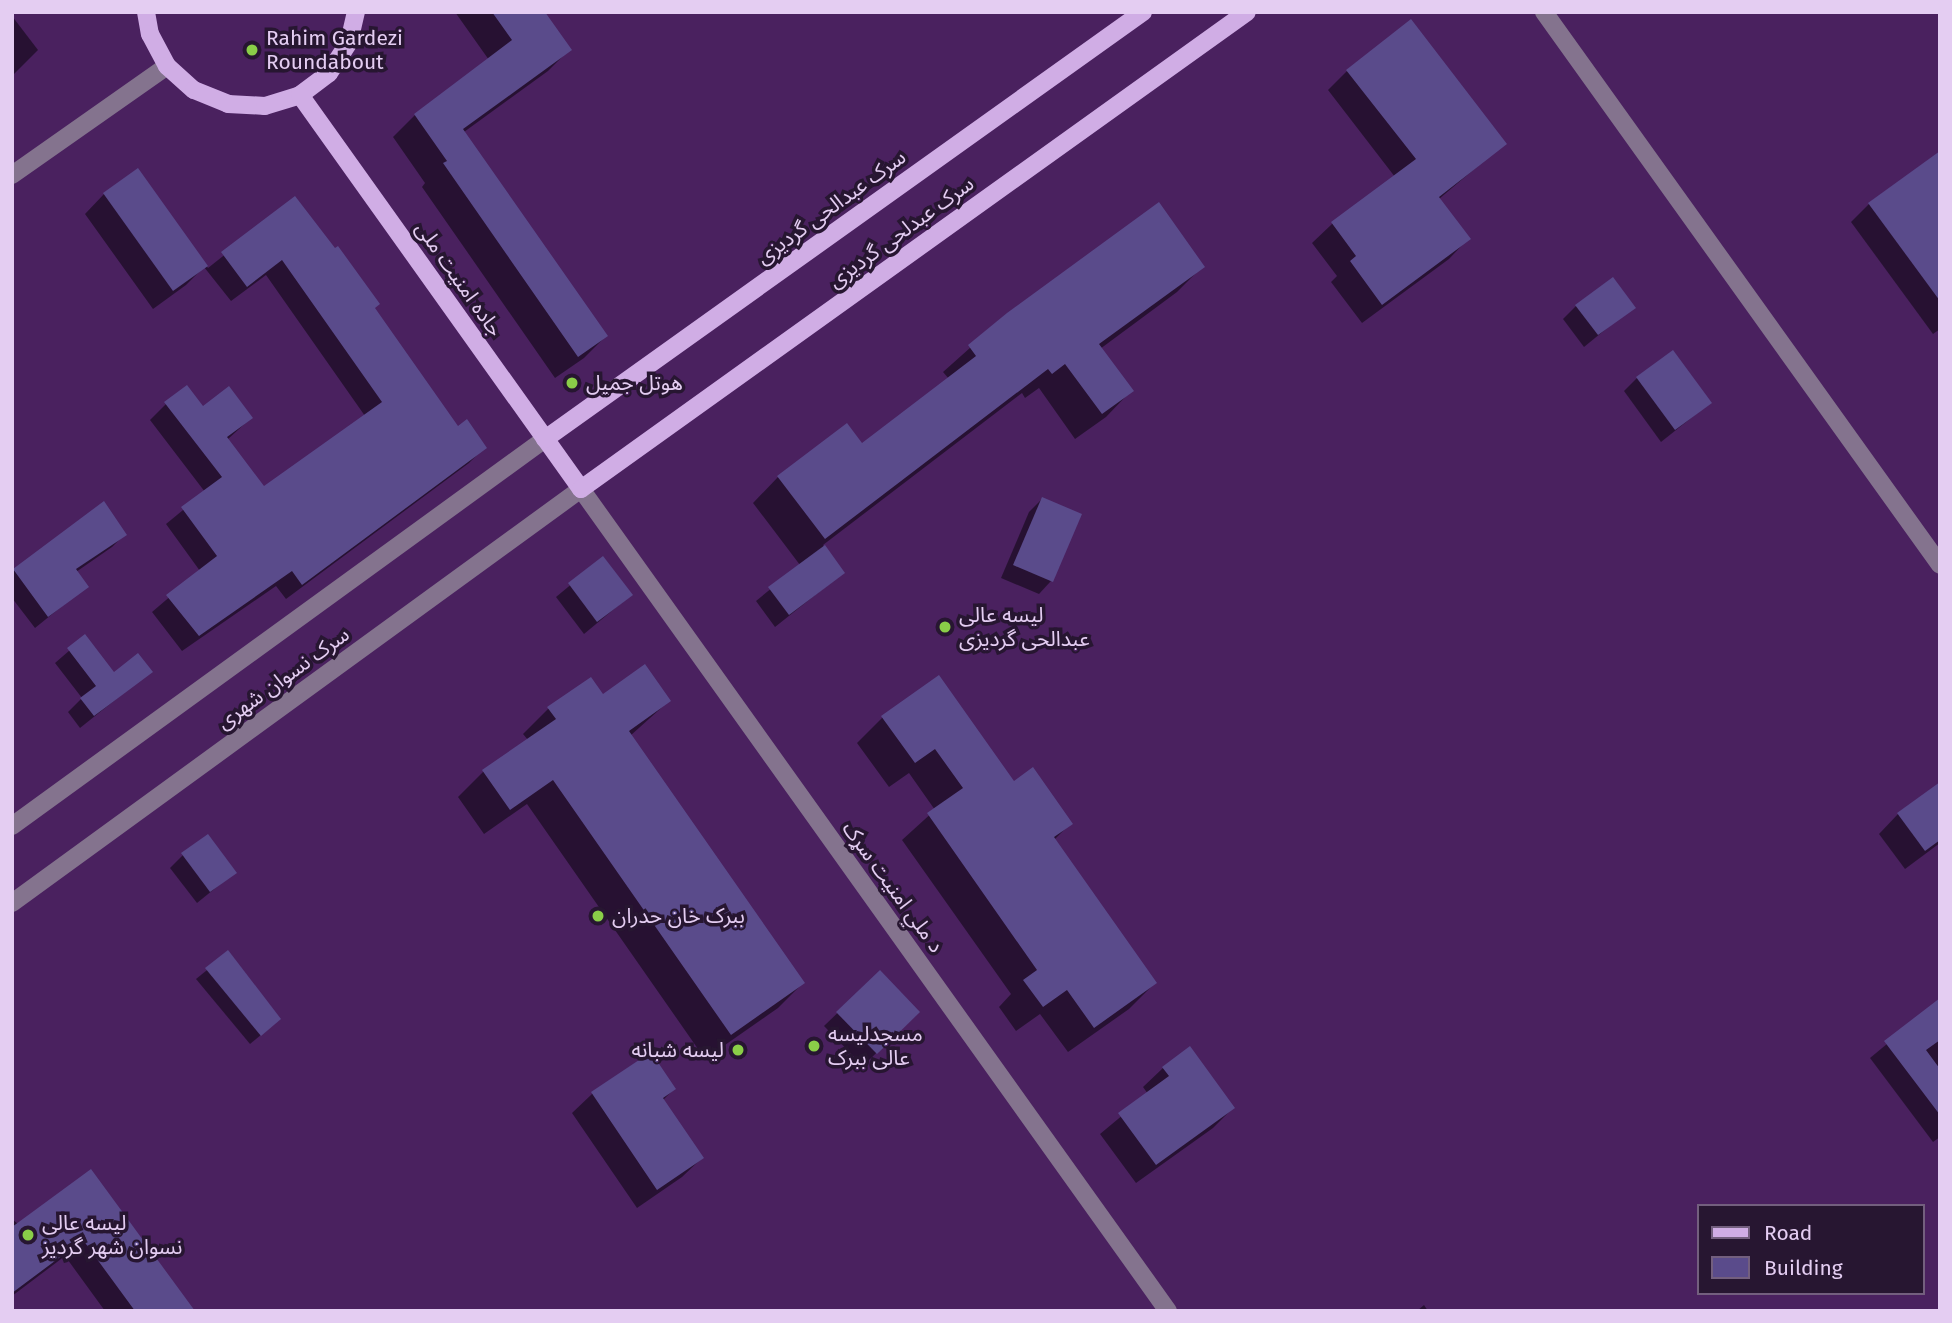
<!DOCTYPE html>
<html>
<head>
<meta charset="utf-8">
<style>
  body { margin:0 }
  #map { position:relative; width:1952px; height:1323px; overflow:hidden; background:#4a215f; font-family:"Fira Sans","Noto Sans Arabic",sans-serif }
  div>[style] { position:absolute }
  .shadow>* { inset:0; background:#0007 }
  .building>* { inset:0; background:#5a4b8b }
  .minor>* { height:18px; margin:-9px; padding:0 9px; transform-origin:9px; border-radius:9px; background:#84738e }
  .major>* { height:18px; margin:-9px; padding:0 9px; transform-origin:9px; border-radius:9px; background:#d0ade5 }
  .dots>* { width:19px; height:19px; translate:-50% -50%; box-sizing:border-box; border:4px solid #271631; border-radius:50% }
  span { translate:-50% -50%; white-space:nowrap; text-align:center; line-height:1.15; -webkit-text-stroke:7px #271631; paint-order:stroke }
  .poi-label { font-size:21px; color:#e4cdf2 }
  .left { translate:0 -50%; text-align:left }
  .right { translate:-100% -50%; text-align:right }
  .street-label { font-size:21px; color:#e4cdf2 }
  .frame { position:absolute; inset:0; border:14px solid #e4cdf2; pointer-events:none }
  .legend { position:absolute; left:1697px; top:1204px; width:228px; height:91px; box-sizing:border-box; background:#271631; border:2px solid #735f7e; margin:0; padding:9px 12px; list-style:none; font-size:21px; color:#e4cdf2 }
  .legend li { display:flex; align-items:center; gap:14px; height:35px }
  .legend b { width:35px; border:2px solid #735f7e }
</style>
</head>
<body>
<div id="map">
  <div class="shadow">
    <i style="clip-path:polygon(455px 12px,542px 12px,570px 49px,548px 71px,464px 132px,606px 336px,584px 358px,555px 378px,422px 187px,425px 183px,393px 137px,415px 115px,489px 60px)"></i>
    <i style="clip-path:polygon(12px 16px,38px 50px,12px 76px)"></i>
    <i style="clip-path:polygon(1347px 71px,1505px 143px,1439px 199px,1468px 239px,1449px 259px,1362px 323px,1331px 282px,1337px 276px,1312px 243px,1332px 224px,1395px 177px,1328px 90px)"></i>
    <i style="clip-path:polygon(1940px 165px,1940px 329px,1933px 334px,1851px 222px,1869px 204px)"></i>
    <i style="clip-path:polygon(138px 170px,208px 268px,295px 199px,458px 428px,485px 447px,469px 463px,286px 599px,276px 586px,182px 651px,152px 612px,200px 571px,166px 524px,205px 492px,150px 420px,166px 404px,251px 418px,227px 440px,264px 488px,365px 416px,266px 275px,231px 301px,204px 267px,186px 285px,153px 309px,85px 214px,104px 194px)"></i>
    <i style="clip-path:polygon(1203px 266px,1177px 292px,1100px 349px,1131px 391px,1106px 417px,1075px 439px,1039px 388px,1025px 398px,1022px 393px,823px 545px,843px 573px,775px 627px,756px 601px,800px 565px,753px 503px,778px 477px,862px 445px,949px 379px,943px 372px,1008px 314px)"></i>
    <i style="clip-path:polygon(1576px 306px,1633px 307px,1584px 347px,1563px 319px)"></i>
    <i style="clip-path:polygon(1637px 378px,1710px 403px,1661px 442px,1624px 391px)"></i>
    <i style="clip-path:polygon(1042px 499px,1051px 581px,1039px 594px,1001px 578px,1029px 512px)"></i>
    <i style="clip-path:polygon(104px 503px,125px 534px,112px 547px,76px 572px,87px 586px,35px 628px,12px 598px,12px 572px)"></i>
    <i style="clip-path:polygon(603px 558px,631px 595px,584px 634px,556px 597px)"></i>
    <i style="clip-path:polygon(85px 637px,114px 674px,150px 672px,80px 728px,68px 712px,82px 698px,55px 663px)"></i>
    <i style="clip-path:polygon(602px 697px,669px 701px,630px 736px,803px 983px,778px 1008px,705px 1059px,527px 804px,484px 834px,458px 797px,483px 772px,528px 740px,523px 734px,548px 709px)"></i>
    <i style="clip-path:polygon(883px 717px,1014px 784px,1071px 823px,1054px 840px,1155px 983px,1129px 1009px,1068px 1052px,1040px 1014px,1016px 1031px,999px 1007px,1011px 994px,902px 840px,935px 810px,909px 773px,889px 787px,857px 743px)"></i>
    <i style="clip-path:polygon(1940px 784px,1940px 843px,1905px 869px,1879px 834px,1898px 814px)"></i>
    <i style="clip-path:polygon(183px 855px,234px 873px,197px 903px,170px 868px)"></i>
    <i style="clip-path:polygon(228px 953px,268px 1029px,250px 1044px,196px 979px)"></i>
    <i style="clip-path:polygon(880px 972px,918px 1012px,863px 1066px,824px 1026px)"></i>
    <i style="clip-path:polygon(1940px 1000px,1940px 1137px,1933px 1142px,1870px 1058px)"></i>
    <i style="clip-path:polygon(650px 1054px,674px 1089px,662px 1101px,702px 1158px,682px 1177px,637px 1208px,572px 1113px,592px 1094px)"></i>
    <i style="clip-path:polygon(1163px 1068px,1233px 1108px,1213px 1128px,1136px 1183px,1100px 1134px,1148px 1094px,1143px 1087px)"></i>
    <i style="clip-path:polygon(91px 1171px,193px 1311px,105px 1311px,65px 1256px,12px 1296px,12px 1219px,18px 1224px)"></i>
    <i style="clip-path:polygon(1424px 1305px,1428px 1311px,1417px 1311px)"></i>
  </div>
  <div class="building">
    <i style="clip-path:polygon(492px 12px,545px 12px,572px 50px,463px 129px,608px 336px,578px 357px,443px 163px,447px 161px,414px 114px,512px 40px)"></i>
    <i style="clip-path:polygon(1411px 19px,1507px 144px,1439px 197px,1471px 239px,1382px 305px,1350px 261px,1356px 256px,1331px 222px,1416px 159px,1346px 70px)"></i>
    <i style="clip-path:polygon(1940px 151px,1940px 301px,1868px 203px)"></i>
    <i style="clip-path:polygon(138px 168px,208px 266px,173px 291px,103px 193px)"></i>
    <i style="clip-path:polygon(295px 196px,335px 248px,338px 246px,380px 304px,375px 308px,458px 426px,467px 419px,487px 448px,302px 585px,292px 571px,199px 636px,166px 595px,217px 556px,181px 507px,222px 477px,164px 402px,187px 385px,203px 406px,229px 386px,253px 418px,227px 437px,264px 486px,382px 402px,282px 260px,247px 287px,221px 252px)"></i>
    <i style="clip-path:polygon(1159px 202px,1205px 267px,1099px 344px,1134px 391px,1102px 414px,1065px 364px,1052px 374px,1048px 369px,825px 539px,777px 476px,847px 423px,862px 443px,976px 356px,968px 345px,1007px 313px)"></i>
    <i style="clip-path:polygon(1613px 277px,1636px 308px,1598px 335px,1575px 305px)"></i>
    <i style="clip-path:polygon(1673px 350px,1712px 403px,1675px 430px,1636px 377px)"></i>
    <i style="clip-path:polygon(1042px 497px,1082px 514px,1053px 582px,1013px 565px)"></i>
    <i style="clip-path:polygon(104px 501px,127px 535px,76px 569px,89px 587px,48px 617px,13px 569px)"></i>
    <i style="clip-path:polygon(825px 545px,845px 573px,789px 615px,768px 587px)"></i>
    <i style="clip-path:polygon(603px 556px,633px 595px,597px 622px,568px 583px)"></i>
    <i style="clip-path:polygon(85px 634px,114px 672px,138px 653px,153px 672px,94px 716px,80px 698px,96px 686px,67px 648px)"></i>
    <i style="clip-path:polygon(645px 664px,671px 701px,629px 731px,805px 983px,731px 1035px,553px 780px,510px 810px,482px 770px,556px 719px,547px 707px,591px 677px,603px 694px)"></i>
    <i style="clip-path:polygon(939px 675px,1014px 781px,1033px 767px,1073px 824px,1054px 837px,1157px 983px,1094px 1028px,1067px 990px,1043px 1007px,1023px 980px,1037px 970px,927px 813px,963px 788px,935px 749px,915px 763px,881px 716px)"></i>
    <i style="clip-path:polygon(1940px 782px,1940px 840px,1925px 851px,1897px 813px)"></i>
    <i style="clip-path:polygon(208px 834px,237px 873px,210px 892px,181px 853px)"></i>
    <i style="clip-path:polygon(228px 950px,281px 1019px,261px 1036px,205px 968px)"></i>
    <i style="clip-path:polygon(880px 970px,920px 1012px,877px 1054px,836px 1012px)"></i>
    <i style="clip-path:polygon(1940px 998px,1940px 1040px,1926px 1050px,1940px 1069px,1940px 1115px,1884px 1041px)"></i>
    <i style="clip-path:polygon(1190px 1046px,1235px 1108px,1156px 1165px,1118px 1113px,1169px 1076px,1162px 1067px)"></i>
    <i style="clip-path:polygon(651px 1052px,676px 1089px,663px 1098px,704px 1158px,657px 1190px,591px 1092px)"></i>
    <i style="clip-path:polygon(91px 1169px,195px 1311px,135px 1311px,83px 1240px,12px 1293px,12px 1227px)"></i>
  </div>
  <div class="minor">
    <i style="left:1544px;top:12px;width:680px;rotate:54.39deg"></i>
    <i style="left:12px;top:175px;width:189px;rotate:-35.1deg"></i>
    <i style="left:12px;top:826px;width:659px;rotate:-35.98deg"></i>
    <i style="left:12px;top:903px;width:704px;rotate:-36.04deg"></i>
    <i style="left:581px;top:489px;width:1010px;rotate:54.47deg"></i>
  </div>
  <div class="major">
    <i style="left:146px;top:12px;width:22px;rotate:80deg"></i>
    <i style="left:150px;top:34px;width:36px;rotate:62deg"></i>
    <i style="left:167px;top:66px;width:36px;rotate:42deg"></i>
    <i style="left:194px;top:90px;width:37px;rotate:22deg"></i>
    <i style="left:228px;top:104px;width:37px;rotate:3deg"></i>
    <i style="left:265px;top:106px;width:37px;rotate:-17deg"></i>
    <i style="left:300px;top:95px;width:36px;rotate:-37deg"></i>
    <i style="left:329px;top:73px;width:37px;rotate:-57deg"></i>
    <i style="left:349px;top:42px;width:31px;rotate:-77deg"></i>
    <i style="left:300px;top:95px;width:484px;rotate:54.5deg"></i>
    <i style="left:581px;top:489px;width:819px;rotate:-35.61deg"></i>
    <i style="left:545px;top:439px;width:735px;rotate:-35.53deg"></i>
  </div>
  <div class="dots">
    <i style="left:252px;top:50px;background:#8ace48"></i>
    <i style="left:572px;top:383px;background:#8ace48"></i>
    <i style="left:945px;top:627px;background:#8ace48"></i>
    <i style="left:598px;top:916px;background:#8ace48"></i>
    <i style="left:814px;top:1046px;background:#8ace48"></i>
    <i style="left:738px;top:1050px;background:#8ace48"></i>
    <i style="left:28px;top:1235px;background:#8ace48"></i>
  </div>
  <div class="poi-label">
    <span class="left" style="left:266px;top:50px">Rahim Gardezi<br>Roundabout</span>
    <span class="left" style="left:586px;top:383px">هوتل جمیل</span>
    <span class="left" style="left:959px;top:627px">لیسه عالی<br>عبدالحی گردیزی</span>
    <span class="left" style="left:612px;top:916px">ببرک خان حدران</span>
    <span class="left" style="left:828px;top:1046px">مسجدلیسه<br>عالی ببرک</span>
    <span class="right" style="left:724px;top:1050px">لیسه شبانه</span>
    <span class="left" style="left:42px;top:1235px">لیسه عالی<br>نسوان شهر گردیز</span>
  </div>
  <div class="street-label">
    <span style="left:831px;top:207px;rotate:-36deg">سرک عبدالحی گردیزی</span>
    <span style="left:901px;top:232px;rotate:-36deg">سرک عبدلحی گردیزی</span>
    <span style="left:459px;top:279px;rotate:55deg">جاده امنیت ملی</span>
    <span style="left:283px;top:678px;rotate:-36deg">سرک نسوان شهری</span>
    <span style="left:893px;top:887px;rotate:54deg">د ملي امنیت سړک</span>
  </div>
  <div class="frame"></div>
  <ul class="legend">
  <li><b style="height:9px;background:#d0ade5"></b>Road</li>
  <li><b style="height:19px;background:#5a4b8b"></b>Building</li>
  </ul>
</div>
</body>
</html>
